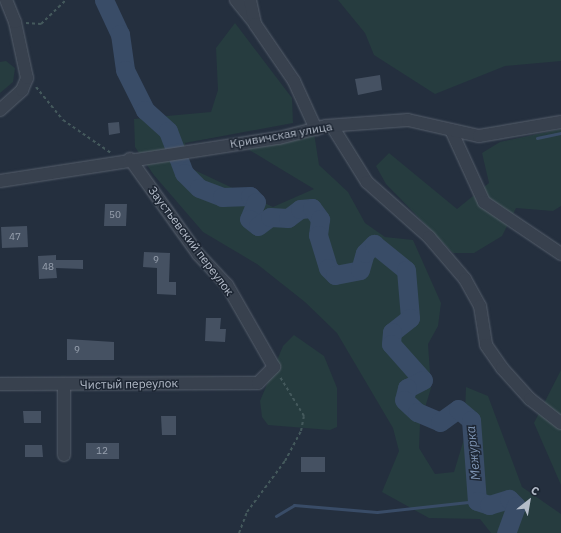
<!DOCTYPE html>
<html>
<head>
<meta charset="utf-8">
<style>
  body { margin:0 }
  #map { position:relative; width:561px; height:533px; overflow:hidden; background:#242f3e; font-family:"IBM Plex Sans",sans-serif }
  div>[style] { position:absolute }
  .green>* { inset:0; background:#263c3f }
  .stream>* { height:3px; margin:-1.5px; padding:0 1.5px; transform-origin:1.5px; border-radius:1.5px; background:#394c67 }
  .river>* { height:19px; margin:-9.5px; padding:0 9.5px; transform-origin:9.5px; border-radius:9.5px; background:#394c67 }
  .building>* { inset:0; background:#455162 }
  .path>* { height:2px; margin-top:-1px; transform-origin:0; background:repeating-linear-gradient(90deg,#44595c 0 3px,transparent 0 6px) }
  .roads { filter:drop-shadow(0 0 1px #565f6c) drop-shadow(0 0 1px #565f6c) }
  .minor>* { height:12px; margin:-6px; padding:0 6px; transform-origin:6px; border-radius:6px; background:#38414e }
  span { translate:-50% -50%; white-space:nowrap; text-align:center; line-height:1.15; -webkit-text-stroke:3px #1d2633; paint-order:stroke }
  .number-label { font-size:10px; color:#98a1af }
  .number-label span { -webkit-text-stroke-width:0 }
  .street-label { font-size:12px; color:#b4bcc9 }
  .water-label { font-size:13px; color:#7c92b1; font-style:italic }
  .north { position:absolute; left:509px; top:481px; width:40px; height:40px; -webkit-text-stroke:3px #1d2633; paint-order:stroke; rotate:31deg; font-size:11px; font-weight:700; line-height:16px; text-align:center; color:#b4bcc9 }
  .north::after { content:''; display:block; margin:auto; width:14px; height:18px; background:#b4bcc9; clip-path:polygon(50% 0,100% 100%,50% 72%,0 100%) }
</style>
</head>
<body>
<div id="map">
  <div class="green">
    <i style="clip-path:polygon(338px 0,561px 0,561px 61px,505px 66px,435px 94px,374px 55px,365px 33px)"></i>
    <i style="clip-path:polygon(235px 23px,292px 98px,293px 123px,185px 143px,188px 167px,273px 207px,314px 189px,246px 148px,314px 133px,319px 165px,348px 192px,365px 223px,385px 237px,413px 240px,441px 303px,438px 326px,428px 344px,431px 388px,420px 424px,419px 448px,435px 474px,454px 472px,464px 439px,466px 387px,488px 396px,522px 487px,561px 514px,561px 533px,491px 533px,480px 519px,429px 518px,382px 492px,399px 451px,393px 428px,337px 333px,305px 302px,257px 264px,203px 232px,153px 174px,135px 147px,134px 119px,211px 112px,218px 90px,216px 48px)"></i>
    <i style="clip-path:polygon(6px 61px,15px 68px,13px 82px,0 93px,0 62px)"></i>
    <i style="clip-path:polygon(561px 129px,561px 206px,553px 211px,516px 208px,502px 236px,474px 253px,453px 253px,386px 184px,376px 166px,389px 153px,457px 209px,489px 183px,482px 153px,500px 142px)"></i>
    <i style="clip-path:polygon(294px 335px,324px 356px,337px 388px,337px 427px,330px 430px,268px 425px,262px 417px,260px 401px,283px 346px)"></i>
    <i style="clip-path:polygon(561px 370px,561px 485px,534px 423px)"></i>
  </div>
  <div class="stream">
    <i style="left:537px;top:138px;width:25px;rotate:-12deg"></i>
    <i style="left:276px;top:516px;width:21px;rotate:-31deg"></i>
    <i style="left:294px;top:505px;width:83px;rotate:4.8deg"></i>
    <i style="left:377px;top:512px;width:101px;rotate:-6.3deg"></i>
  </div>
  <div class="river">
    <i style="left:104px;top:0;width:38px;rotate:65deg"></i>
    <i style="left:120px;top:34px;width:36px;rotate:82deg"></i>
    <i style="left:125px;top:70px;width:45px;rotate:63.4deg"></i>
    <i style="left:145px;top:110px;width:31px;rotate:42deg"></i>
    <i style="left:168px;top:131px;width:45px;rotate:69.1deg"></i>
    <i style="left:184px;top:173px;width:21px;rotate:45deg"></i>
    <i style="left:199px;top:188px;width:25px;rotate:21deg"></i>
    <i style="left:222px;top:197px;width:28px;rotate:-2deg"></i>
    <i style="left:250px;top:196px;width:8px;rotate:45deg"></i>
    <i style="left:256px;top:202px;width:18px;rotate:112deg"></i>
    <i style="left:249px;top:219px;width:11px;rotate:38deg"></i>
    <i style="left:258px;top:226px;width:15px;rotate:-37deg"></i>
    <i style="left:270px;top:217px;width:18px;rotate:3deg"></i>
    <i style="left:288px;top:218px;width:15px;rotate:-37deg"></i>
    <i style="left:300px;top:209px;width:12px;rotate:-5deg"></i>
    <i style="left:312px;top:208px;width:14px;rotate:54deg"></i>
    <i style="left:320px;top:219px;width:16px;rotate:97deg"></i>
    <i style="left:318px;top:235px;width:34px;rotate:73deg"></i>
    <i style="left:328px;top:268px;width:10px;rotate:45deg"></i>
    <i style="left:335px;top:275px;width:25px;rotate:-11deg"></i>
    <i style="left:360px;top:270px;width:18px;rotate:-74deg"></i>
    <i style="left:365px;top:253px;width:13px;rotate:-45deg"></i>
    <i style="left:374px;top:244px;width:41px;rotate:39.1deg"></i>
    <i style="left:406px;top:270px;width:48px;rotate:85.2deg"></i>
    <i style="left:410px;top:318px;width:23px;rotate:142deg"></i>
    <i style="left:392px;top:332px;width:12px;rotate:95deg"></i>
    <i style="left:391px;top:344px;width:48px;rotate:48.4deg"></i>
    <i style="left:423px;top:380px;width:18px;rotate:153deg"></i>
    <i style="left:407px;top:388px;width:12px;rotate:104deg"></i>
    <i style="left:404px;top:400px;width:18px;rotate:43deg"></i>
    <i style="left:417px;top:412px;width:25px;rotate:23deg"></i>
    <i style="left:440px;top:422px;width:22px;rotate:-36deg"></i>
    <i style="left:458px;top:409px;width:17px;rotate:40deg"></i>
    <i style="left:471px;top:420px;width:81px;rotate:85.8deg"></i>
    <i style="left:477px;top:501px;width:13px;rotate:18deg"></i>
    <i style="left:489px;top:505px;width:21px;rotate:-17deg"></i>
    <i style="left:509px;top:499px;width:10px;rotate:45deg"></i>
    <i style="left:516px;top:506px;width:29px;rotate:110deg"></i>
  </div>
  <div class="building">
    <i style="clip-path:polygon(380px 75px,382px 90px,358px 95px,355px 79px)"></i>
    <i style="clip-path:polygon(119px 122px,120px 133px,109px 135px,108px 123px)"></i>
    <i style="clip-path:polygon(105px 204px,127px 204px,126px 226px,104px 226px)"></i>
    <i style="clip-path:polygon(27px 226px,28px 247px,2px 248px,1px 227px)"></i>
    <i style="clip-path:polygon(144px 252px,170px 253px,169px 282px,176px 282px,176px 295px,157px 294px,157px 268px,143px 267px)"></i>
    <i style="clip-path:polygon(56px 255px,56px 260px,83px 260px,83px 269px,56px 268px,57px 278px,39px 279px,38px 256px)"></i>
    <i style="clip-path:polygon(206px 318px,221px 318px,220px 329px,226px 329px,225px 342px,205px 341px)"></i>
    <i style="clip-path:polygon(67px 339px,114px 342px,114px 360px,67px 360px)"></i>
    <i style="clip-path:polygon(23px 411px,41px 411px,41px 423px,24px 423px)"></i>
    <i style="clip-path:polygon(161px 416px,176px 416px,176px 435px,162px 435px)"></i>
    <i style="clip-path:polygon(86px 443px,119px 443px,119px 459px,86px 459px)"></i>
    <i style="clip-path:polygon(25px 445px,42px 445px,43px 457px,25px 457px)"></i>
    <i style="clip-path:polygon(301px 457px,325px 457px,325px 472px,301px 472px)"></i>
  </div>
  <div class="path">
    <i style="left:26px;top:23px;width:15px;rotate:4deg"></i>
    <i style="left:41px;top:24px;width:35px;rotate:-44deg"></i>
    <i style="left:36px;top:87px;width:43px;rotate:50.7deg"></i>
    <i style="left:63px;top:120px;width:58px;rotate:34.5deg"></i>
    <i style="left:239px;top:533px;width:22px;rotate:-69deg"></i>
    <i style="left:247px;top:512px;width:64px;rotate:-53.3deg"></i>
    <i style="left:285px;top:461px;width:34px;rotate:-62deg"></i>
    <i style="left:301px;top:431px;width:15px;rotate:-79deg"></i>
    <i style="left:304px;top:416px;width:46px;rotate:-121.6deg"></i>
  </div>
  <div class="roads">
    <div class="minor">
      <i style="left:236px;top:0;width:27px;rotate:51deg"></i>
      <i style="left:250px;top:0;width:25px;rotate:78deg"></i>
      <i style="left:255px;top:24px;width:69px;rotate:55.6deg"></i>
      <i style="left:294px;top:81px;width:53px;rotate:65.4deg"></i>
      <i style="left:0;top:110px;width:30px;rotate:-42deg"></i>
      <i style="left:22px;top:90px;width:13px;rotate:-67deg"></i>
      <i style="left:27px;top:78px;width:57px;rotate:-102.1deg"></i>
      <i style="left:15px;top:22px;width:24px;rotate:-112deg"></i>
      <i style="left:332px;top:126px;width:66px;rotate:58deg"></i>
      <i style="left:367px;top:182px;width:83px;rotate:41.6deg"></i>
      <i style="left:429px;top:237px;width:55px;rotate:49.4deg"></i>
      <i style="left:465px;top:279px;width:31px;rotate:61deg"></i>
      <i style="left:480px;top:306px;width:39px;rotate:81deg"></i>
      <i style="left:486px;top:345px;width:28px;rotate:55deg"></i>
      <i style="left:502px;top:368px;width:42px;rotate:47.9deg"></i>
      <i style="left:530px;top:399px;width:39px;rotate:38deg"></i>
      <i style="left:451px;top:130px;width:79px;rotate:65.4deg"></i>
      <i style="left:484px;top:202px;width:93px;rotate:34deg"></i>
      <i style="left:0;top:181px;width:282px;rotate:-8.8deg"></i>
      <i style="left:279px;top:138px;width:49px;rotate:-14.3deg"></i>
      <i style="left:326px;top:126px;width:82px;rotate:-4.2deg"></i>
      <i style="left:408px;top:120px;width:73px;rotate:12.7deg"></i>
      <i style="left:479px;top:136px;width:83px;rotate:-9.7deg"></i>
      <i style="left:0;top:384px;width:258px;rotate:-0.2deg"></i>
      <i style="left:258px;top:383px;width:23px;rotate:-45deg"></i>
      <i style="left:274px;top:367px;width:95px;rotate:-119.8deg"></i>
      <i style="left:227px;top:285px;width:42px;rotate:-133.1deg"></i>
      <i style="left:198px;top:254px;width:117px;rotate:-125.6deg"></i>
      <i style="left:64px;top:455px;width:71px;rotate:-90deg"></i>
    </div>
  </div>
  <div class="number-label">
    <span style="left:115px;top:215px">50</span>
    <span style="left:15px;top:237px">47</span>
    <span style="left:156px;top:260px">9</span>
    <span style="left:48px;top:267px">48</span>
    <span style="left:77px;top:350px">9</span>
    <span style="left:102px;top:451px">12</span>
  </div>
  <div class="street-label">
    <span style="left:281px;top:135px;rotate:-10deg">Кривичская улица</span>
    <span style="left:191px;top:241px;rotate:53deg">Заустьевский переулок</span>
    <span style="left:129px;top:384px;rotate:-1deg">Чистый переулок</span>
  </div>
  <div class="water-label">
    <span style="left:474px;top:453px;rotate:-96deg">Межурка</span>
  </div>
  <div class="north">С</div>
</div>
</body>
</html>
